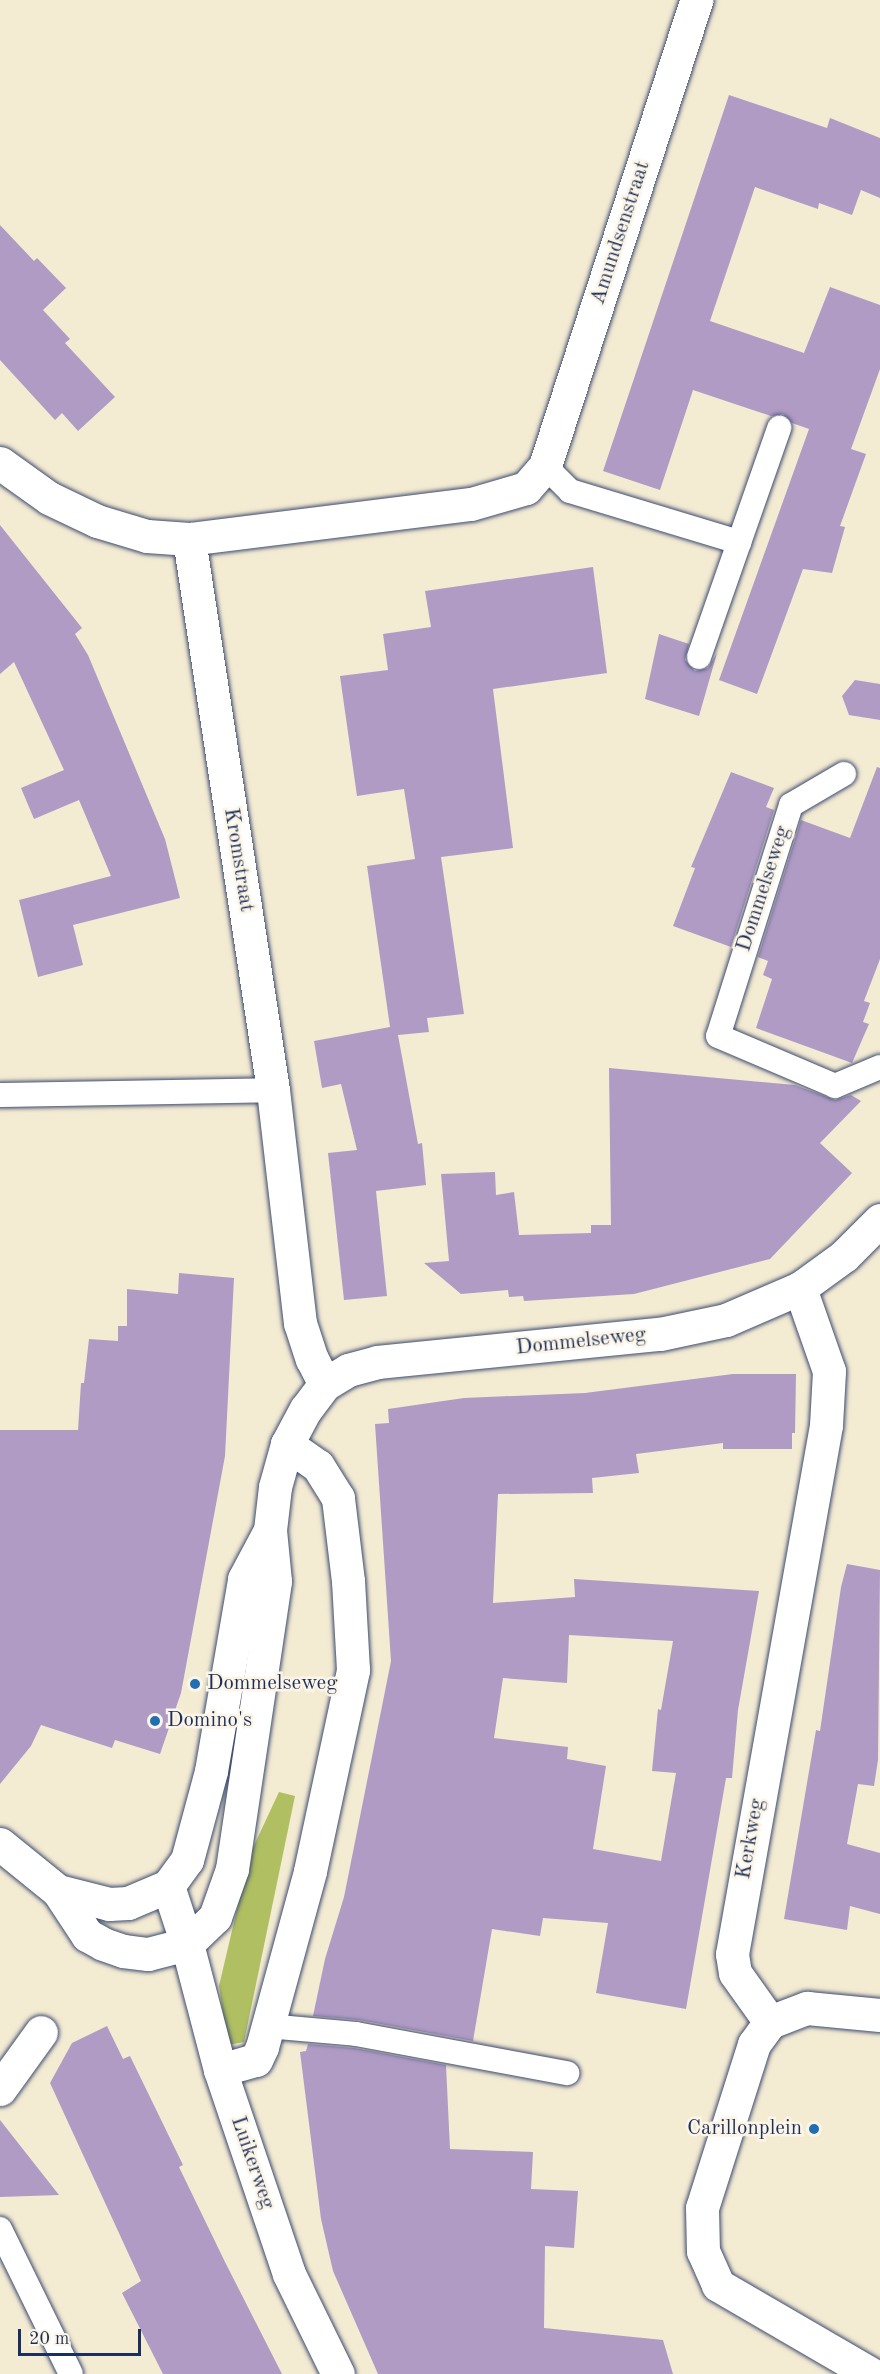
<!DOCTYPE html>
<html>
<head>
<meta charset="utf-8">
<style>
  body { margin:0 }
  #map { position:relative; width:880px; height:2374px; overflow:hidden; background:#f4ebd3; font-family:"Old Standard TT",serif }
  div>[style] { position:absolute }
  .green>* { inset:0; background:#b0bf62 }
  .building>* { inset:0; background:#b09bc5 }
  .roads { filter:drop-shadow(0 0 2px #3c4b70) drop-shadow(0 0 2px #3c4b70) }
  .service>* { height:24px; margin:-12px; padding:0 12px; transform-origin:12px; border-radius:12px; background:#fff }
  .minor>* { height:33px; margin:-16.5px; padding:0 16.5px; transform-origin:16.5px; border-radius:16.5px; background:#fff }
  .tertiary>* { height:33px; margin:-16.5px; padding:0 16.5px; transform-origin:16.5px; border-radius:16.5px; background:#fff }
  .dots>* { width:16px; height:16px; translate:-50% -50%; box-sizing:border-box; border:3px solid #fcf5e5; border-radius:50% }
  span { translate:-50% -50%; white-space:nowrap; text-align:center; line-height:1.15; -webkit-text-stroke:5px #fcf5e5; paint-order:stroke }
  .street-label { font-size:21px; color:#1b2f5e }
  .poi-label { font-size:21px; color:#1b2f5e }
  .left { translate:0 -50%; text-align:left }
  .right { translate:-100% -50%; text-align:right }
  .scale { position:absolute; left:18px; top:2329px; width:123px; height:27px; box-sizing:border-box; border:3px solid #1b2f5e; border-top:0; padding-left:8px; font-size:18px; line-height:21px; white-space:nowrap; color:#1b2f5e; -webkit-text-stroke:4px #fcf5e5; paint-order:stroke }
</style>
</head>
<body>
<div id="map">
  <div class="green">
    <i style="clip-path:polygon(279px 1792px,295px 1796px,244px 2042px,228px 2045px,219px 1986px,250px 1854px)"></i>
  </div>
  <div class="building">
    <i style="clip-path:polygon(729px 95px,827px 128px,830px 118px,880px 138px,880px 198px,861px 190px,852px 215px,819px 203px,818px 209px,755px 187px,710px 321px,804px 353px,830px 287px,880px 305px,880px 369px,851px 449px,866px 454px,840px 526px,845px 527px,832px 573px,803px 569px,757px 694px,719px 680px,809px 429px,792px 423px,783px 414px,771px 416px,693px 390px,660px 490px,603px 471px)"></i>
    <i style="clip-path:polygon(0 225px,34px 261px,37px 258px,66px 288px,43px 310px,70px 339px,65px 343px,115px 397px,78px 431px,62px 413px,55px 420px,0 360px)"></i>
    <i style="clip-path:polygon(0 525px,82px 628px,75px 634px,88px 655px,165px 839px,180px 898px,73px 925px,83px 965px,38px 977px,19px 900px,111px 876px,79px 800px,34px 819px,21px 788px,64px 770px,14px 662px,0 674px)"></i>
    <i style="clip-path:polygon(593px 567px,607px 673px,493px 689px,513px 848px,441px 857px,464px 1014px,427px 1018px,429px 1032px,398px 1035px,418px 1144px,422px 1143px,426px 1185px,376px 1191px,387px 1296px,344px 1300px,328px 1153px,357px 1150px,341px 1084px,322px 1088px,314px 1041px,390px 1027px,367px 866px,415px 859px,404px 789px,357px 796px,340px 676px,388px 670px,383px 634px,431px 627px,425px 591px)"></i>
    <i style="clip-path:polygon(659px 634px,689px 644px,685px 660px,695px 671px,708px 668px,717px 653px,699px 716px,645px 699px)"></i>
    <i style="clip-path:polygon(855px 680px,880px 684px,880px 720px,849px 715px,842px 696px)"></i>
    <i style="clip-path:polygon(877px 767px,880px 768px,880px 959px,864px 1001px,870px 1003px,863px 1022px,869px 1024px,852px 1063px,756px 1028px,772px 979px,763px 975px,768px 961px,758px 957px,801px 820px,850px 838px)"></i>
    <i style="clip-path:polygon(731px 772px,774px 788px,766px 807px,774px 810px,731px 947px,673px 926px,695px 868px,691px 867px)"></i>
    <i style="clip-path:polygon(609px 1068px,795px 1085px,835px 1100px,851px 1095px,861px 1101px,820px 1143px,852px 1173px,770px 1259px,634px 1294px,524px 1301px,523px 1296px,509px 1297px,508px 1290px,461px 1294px,424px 1263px,449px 1261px,441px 1174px,495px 1172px,496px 1195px,514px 1192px,519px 1235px,591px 1233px,591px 1225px,611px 1225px)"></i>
    <i style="clip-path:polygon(179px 1273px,234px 1278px,225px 1456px,181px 1693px,160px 1754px,115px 1740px,112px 1748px,41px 1725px,31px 1746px,0 1784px,0 1430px,78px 1430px,81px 1383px,84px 1383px,89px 1339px,118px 1341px,118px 1326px,127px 1326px,127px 1289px,178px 1294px)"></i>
    <i style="clip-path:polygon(evenodd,733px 1374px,796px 1374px,795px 1433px,792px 1433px,792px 1449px,723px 1449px,723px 1443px,636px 1454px,639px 1473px,592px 1478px,593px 1493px,498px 1494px,493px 1603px,575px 1597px,574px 1579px,759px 1591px,738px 1710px,732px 1778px,726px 1778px,686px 2009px,596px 1993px,608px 1923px,543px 1918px,540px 1936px,492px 1929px,473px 2041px,359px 2020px,313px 2016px,325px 1959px,344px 1897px,391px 1661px,375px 1424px,389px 1423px,388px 1409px,464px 1398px,585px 1393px,733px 1374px,569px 1635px,673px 1641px,661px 1710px,658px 1709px,652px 1771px,676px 1773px,661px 1861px,593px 1849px,606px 1766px,567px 1759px,568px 1747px,494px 1738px,503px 1678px,567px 1683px,569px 1635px)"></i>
    <i style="clip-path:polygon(847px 1564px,880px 1570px,878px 1760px,874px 1786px,858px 1784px,847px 1844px,880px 1853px,880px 1914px,850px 1906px,847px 1930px,784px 1919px,816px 1730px,820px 1731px,841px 1587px)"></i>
    <i style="clip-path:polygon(107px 2026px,123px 2059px,130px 2056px,183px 2165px,179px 2167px,225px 2262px,282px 2374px,163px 2374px,122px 2293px,141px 2281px,50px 2083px,72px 2043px)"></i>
    <i style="clip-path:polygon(308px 2044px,354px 2048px,446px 2065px,450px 2149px,533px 2152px,531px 2189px,578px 2191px,574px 2248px,545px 2246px,544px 2328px,663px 2340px,673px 2374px,378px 2374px,333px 2271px,321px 2219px,300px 2052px,306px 2051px)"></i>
    <i style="clip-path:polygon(0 2120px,59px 2195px,0 2197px)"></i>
  </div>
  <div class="roads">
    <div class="service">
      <i style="left:545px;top:466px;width:35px;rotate:45deg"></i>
      <i style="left:570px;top:491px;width:177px;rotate:16.8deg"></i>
      <i style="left:699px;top:657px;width:243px;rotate:-70.7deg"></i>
      <i style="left:844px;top:774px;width:61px;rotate:149.7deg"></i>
      <i style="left:791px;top:805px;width:242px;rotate:107.5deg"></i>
      <i style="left:718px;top:1036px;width:127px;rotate:23.1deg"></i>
      <i style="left:835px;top:1086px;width:49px;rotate:-22.9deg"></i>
      <i style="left:0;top:1095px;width:273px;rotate:-1deg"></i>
      <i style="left:267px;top:2026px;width:89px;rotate:5.1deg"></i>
      <i style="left:356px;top:2034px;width:215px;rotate:10.5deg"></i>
      <i style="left:0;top:2229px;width:161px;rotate:63.9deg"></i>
    </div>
    <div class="minor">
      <i style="left:0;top:463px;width:60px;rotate:35.5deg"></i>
      <i style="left:49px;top:498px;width:53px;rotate:25.6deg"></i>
      <i style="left:97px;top:521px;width:52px;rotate:16.7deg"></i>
      <i style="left:147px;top:536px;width:42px;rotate:4.1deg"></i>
      <i style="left:189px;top:539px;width:284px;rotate:-7.1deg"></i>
      <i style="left:471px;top:504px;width:57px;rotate:-16.2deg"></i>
      <i style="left:526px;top:488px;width:29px;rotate:-49deg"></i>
      <i style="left:545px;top:466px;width:490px;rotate:-72deg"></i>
      <i style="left:189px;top:539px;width:557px;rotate:81.33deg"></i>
      <i style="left:273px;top:1090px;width:235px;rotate:83.4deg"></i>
      <i style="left:300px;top:1323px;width:38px;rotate:72deg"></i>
      <i style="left:312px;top:1359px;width:28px;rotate:63deg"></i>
      <i style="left:168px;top:1886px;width:61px;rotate:71.9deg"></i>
      <i style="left:187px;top:1944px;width:130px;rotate:75.3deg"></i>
      <i style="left:220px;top:2070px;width:215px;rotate:71.3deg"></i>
      <i style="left:289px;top:2274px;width:111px;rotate:63.9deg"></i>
      <i style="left:770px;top:2022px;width:60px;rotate:-125.5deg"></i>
      <i style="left:735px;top:1973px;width:19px;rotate:-99deg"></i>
      <i style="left:732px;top:1954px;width:537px;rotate:-79.92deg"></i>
      <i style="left:826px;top:1425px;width:54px;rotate:-86.8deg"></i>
      <i style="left:829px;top:1371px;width:88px;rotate:-109.3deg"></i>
      <i style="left:770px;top:2022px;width:27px;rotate:126deg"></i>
      <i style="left:754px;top:2044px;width:172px;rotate:107.6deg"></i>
      <i style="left:702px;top:2208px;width:43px;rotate:88.7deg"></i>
      <i style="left:703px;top:2251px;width:37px;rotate:66deg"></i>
      <i style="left:718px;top:2285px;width:177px;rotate:30.2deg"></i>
      <i style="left:770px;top:2022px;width:40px;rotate:-21deg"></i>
      <i style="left:807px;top:2008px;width:73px;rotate:5.5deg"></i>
      <i style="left:220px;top:2070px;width:37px;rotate:-16deg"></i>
      <i style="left:256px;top:2060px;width:14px;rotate:-65deg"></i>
      <i style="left:262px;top:2047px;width:182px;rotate:-74.7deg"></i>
      <i style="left:310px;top:1871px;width:206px;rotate:-77.9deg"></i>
      <i style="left:353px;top:1670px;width:89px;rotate:-93.2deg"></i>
      <i style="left:348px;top:1581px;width:84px;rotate:-96.9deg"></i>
      <i style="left:338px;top:1498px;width:38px;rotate:-122deg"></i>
      <i style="left:318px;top:1466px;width:38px;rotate:-145deg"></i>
      <i style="left:0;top:2089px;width:70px;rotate:-54.3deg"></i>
    </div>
    <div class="tertiary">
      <i style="left:0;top:1844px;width:75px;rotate:39deg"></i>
      <i style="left:58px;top:1891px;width:53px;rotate:56.6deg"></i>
      <i style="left:87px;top:1935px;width:18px;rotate:29deg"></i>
      <i style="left:103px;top:1944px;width:21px;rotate:19deg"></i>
      <i style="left:123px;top:1951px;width:25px;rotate:7deg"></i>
      <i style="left:148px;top:1954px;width:40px;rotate:-14.4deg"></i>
      <i style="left:187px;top:1944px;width:39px;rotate:-44deg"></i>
      <i style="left:215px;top:1917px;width:51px;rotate:-70.5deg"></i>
      <i style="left:232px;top:1869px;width:291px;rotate:-81.5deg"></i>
      <i style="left:275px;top:1581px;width:51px;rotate:-95.6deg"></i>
      <i style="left:270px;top:1530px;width:43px;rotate:-83.4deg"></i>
      <i style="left:275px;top:1487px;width:45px;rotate:-74.4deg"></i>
      <i style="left:287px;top:1444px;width:40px;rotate:-62deg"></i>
      <i style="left:306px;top:1409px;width:31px;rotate:-53deg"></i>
      <i style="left:325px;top:1384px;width:27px;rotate:-31deg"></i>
      <i style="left:348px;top:1370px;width:30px;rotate:-15deg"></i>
      <i style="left:377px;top:1362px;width:284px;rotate:-5.7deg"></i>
      <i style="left:660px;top:1334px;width:67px;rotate:-12deg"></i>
      <i style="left:726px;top:1320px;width:81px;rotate:-23.4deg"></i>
      <i style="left:800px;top:1288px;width:54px;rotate:-36deg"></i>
      <i style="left:844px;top:1256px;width:51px;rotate:-45deg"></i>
      <i style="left:58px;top:1891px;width:53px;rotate:14.3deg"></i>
      <i style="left:109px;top:1904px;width:19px;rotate:-3deg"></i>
      <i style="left:128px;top:1903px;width:43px;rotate:-23deg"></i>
      <i style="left:168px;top:1886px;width:32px;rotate:-54deg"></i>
      <i style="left:187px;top:1860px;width:92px;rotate:-74.9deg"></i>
      <i style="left:211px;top:1771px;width:195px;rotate:-80.2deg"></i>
      <i style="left:244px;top:1579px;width:55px;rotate:-62deg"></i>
    </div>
  </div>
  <div class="dots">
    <i style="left:195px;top:1684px;background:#1f6fb2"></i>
    <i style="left:155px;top:1721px;background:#1f6fb2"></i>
    <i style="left:814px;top:2129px;background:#1f6fb2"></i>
  </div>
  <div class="street-label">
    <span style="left:621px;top:233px;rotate:-72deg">Amundsenstraat</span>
    <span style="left:238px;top:860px;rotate:81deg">Kromstraat</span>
    <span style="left:764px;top:889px;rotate:-72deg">Dommelseweg</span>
    <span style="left:581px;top:1342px;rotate:-6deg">Dommelseweg</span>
    <span style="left:751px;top:1839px;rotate:-80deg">Kerkweg</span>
    <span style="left:252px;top:2163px;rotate:71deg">Luikerweg</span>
  </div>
  <div class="poi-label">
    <span class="left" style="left:207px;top:1684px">Dommelseweg</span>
    <span class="left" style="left:167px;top:1721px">Domino's</span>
    <span class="right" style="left:802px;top:2129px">Carillonplein</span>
  </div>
  <div class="scale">20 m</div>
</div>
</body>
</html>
